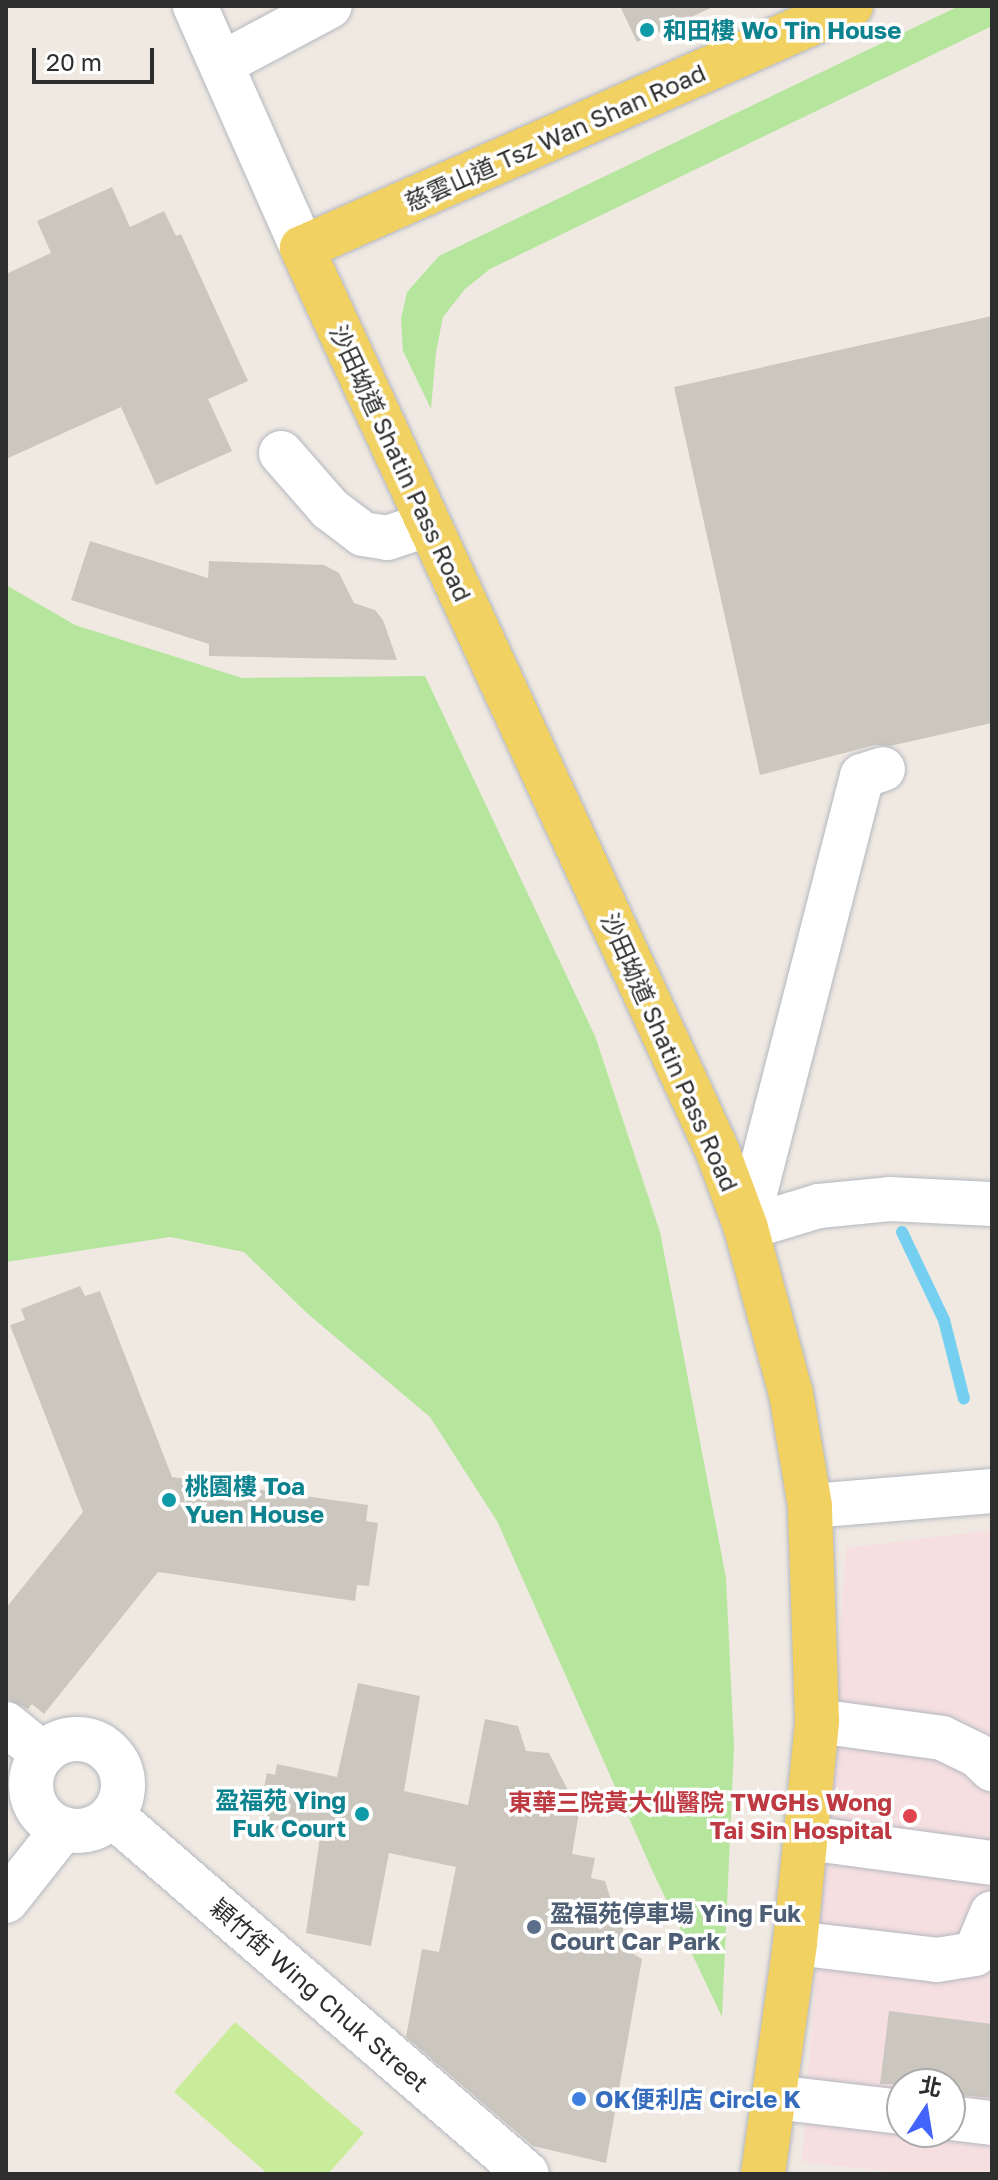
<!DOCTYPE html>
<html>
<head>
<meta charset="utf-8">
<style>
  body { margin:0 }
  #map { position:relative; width:998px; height:2180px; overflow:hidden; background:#efe9e1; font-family:"Golos Text","Noto Sans TC",sans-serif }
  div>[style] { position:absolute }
  .medical>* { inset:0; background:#f5dfe0 }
  .green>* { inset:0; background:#b6e59e }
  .pitch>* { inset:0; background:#c9ec9a }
  .stream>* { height:12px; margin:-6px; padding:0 6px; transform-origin:6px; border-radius:6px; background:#75cff0 }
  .building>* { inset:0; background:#cbc7bf }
  .roads { filter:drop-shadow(0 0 2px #b4b7c1) drop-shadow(0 0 2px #b4b7c1) }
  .minor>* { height:44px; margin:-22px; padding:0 22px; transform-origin:22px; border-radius:22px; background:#fff }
  .minor>.ring { margin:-22px; padding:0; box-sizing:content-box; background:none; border:44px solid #fff; border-radius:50% }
  .major>* { height:44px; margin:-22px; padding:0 22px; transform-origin:22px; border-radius:22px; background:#f2d163 }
  .dots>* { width:22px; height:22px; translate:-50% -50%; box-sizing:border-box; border:4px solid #fff; border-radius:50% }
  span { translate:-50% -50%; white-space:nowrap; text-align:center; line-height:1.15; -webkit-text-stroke:7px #fff; paint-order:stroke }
  .culture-label { font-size:24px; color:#0d838f; font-weight:700 }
  .left { translate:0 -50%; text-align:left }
  .right { translate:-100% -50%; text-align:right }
  .street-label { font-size:24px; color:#2e2e2e }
  .health-label { font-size:24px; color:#be3a42; font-weight:700 }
  .service-label { font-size:24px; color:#4e5e75; font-weight:700 }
  .shop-label { font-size:24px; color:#366cbe; font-weight:700 }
  .frame { position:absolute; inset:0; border:8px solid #2e2e2e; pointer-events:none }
  .north { position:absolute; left:886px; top:2068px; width:80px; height:80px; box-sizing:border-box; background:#fff; border:2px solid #ababab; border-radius:50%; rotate:12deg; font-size:22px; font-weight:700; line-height:32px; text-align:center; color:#2e2e2e }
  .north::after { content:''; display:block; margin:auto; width:28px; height:36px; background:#4264fb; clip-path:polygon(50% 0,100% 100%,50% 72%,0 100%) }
  .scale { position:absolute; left:32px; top:48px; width:122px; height:36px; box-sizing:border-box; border:4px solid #2e2e2e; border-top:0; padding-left:10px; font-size:24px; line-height:28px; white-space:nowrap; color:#2e2e2e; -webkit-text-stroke:6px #fff; paint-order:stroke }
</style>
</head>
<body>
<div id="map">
  <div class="medical">
    <i style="clip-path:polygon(evenodd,992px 1530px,992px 2174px,913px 2174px,802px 2162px,846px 1548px,992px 1530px,902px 2084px,950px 2084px,950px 2132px,902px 2132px,902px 2084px)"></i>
  </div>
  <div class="green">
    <i style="clip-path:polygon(959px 6px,992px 6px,992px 26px,490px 269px,465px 289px,443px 317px,436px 352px,431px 409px,403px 351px,401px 319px,407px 292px,439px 256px)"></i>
    <i style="clip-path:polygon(6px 585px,75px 625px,242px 678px,425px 676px,595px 1036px,660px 1232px,726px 1578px,734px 1747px,722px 2017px,653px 1872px,497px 1521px,430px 1417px,308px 1314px,244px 1252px,170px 1237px,6px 1262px)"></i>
  </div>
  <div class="pitch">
    <i style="clip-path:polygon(235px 2022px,364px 2133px,328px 2174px,268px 2174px,174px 2092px)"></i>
  </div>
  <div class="stream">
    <i style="left:902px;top:1232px;width:98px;rotate:64.5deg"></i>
    <i style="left:944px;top:1320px;width:81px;rotate:75.8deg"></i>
  </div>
  <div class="building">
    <i style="clip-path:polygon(620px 6px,715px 6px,637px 42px)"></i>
    <i style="clip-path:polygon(112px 187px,130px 227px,164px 211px,176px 236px,181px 234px,248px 381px,208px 399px,232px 451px,156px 485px,121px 407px,6px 459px,6px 274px,51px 253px,37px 221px)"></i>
    <i style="clip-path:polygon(992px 316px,992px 723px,890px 746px,875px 745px,760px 775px,674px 387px)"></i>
    <i style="clip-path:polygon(90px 541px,208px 578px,209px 561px,324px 565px,339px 573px,354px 603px,375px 610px,383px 620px,397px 660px,209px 656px,209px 644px,71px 600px)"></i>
    <i style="clip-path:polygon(80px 1286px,85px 1296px,100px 1291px,172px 1477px,368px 1505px,366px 1521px,378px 1523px,369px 1586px,357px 1585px,355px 1601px,158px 1572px,44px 1714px,32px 1704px,28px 1709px,6px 1699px,6px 1608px,83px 1512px,10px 1325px,25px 1320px,21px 1309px)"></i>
    <i style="clip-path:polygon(358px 1683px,420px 1696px,404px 1791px,468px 1805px,485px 1719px,518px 1726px,526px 1751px,549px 1753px,579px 1812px,572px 1854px,595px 1858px,591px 1878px,605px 1881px,612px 1903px,623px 1905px,623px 1948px,642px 1959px,606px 2163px,533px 2146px,406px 2037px,422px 1949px,439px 1952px,456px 1867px,389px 1853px,371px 1946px,306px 1933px,320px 1837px,264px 1826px,267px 1815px,259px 1813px,267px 1773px,275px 1775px,277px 1764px,337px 1777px)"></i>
    <i style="clip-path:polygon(889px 2011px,992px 2024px,992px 2098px,950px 2094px,950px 2084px,880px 2084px)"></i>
  </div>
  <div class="roads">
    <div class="minor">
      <i style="left:195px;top:6px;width:265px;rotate:66.1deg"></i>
      <i style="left:221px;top:64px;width:123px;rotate:-28deg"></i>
      <i style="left:281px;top:453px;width:74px;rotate:48.8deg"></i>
      <i style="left:330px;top:509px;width:41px;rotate:37.1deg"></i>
      <i style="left:363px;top:534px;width:24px;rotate:9deg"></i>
      <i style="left:387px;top:538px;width:44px;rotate:-18.4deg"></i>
      <i style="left:746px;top:1228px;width:467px;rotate:-75.6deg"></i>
      <i style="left:862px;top:776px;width:22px;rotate:-18deg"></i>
      <i style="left:746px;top:1228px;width:76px;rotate:-16.8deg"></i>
      <i style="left:819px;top:1206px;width:71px;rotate:-5.6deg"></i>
      <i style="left:890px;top:1199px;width:102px;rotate:2.8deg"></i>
      <i style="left:810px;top:1506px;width:183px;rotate:-4.7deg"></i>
      <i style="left:817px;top:1721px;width:126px;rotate:7.7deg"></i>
      <i style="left:942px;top:1738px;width:39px;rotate:26deg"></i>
      <i style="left:977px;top:1755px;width:21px;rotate:43deg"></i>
      <i style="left:6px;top:1724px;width:48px;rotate:39deg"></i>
      <i class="ring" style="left:31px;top:1739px;width:48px;height:48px"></i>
      <i style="left:113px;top:1816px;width:547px;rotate:40.85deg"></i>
      <i style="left:807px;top:1838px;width:187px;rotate:7.7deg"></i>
      <i style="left:6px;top:1901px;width:92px;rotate:-51.6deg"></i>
      <i style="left:795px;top:1943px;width:143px;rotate:6.8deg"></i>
      <i style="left:937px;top:1960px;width:38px;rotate:-9deg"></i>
      <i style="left:975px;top:1954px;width:44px;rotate:-67.5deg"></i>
      <i style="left:774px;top:2097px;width:129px;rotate:6.7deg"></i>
      <i style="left:950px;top:2118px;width:42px;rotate:6.8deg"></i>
    </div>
    <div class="major">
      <i style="left:763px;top:2174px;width:233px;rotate:-82.1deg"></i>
      <i style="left:795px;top:1943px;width:223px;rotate:-84.3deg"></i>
      <i style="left:817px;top:1721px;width:215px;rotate:-91.9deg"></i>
      <i style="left:810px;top:1506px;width:114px;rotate:-99.6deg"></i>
      <i style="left:791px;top:1394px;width:172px;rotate:-105.2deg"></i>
      <i style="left:746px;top:1228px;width:83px;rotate:-110.4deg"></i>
      <i style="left:717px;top:1150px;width:993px;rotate:-114.71deg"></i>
      <i style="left:302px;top:248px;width:600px;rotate:-23.79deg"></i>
    </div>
  </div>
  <div class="dots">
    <i style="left:647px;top:30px;background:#0f9aa8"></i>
    <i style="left:169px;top:1500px;background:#0f9aa8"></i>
    <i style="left:362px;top:1814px;background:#0f9aa8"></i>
    <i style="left:910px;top:1816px;background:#e0444e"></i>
    <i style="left:534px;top:1927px;background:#5c6f8a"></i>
    <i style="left:579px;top:2099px;background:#3f7fe0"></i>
  </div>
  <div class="culture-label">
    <span class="left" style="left:663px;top:30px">和田樓 Wo Tin House</span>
    <span class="left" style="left:185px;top:1500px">桃園樓 Toa<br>Yuen House</span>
    <span class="right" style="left:346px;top:1814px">盈福苑 Ying<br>Fuk Court</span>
  </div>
  <div class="street-label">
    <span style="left:555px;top:137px;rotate:-24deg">慈雲山道 Tsz Wan Shan Road</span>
    <span style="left:401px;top:463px;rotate:65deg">沙田坳道 Shatin Pass Road</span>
    <span style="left:670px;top:1052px;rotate:66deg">沙田坳道 Shatin Pass Road</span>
    <span style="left:320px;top:1995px;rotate:41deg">穎竹街 Wing Chuk Street</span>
  </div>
  <div class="health-label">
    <span class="right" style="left:892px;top:1816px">東華三院黃大仙醫院 TWGHs Wong<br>Tai Sin Hospital</span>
  </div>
  <div class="service-label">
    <span class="left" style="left:550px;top:1927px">盈福苑停車場 Ying Fuk<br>Court Car Park</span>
  </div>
  <div class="shop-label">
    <span class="left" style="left:595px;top:2099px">OK便利店 Circle K</span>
  </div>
  <div class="frame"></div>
  <div class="north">北</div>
  <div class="scale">20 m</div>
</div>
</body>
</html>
